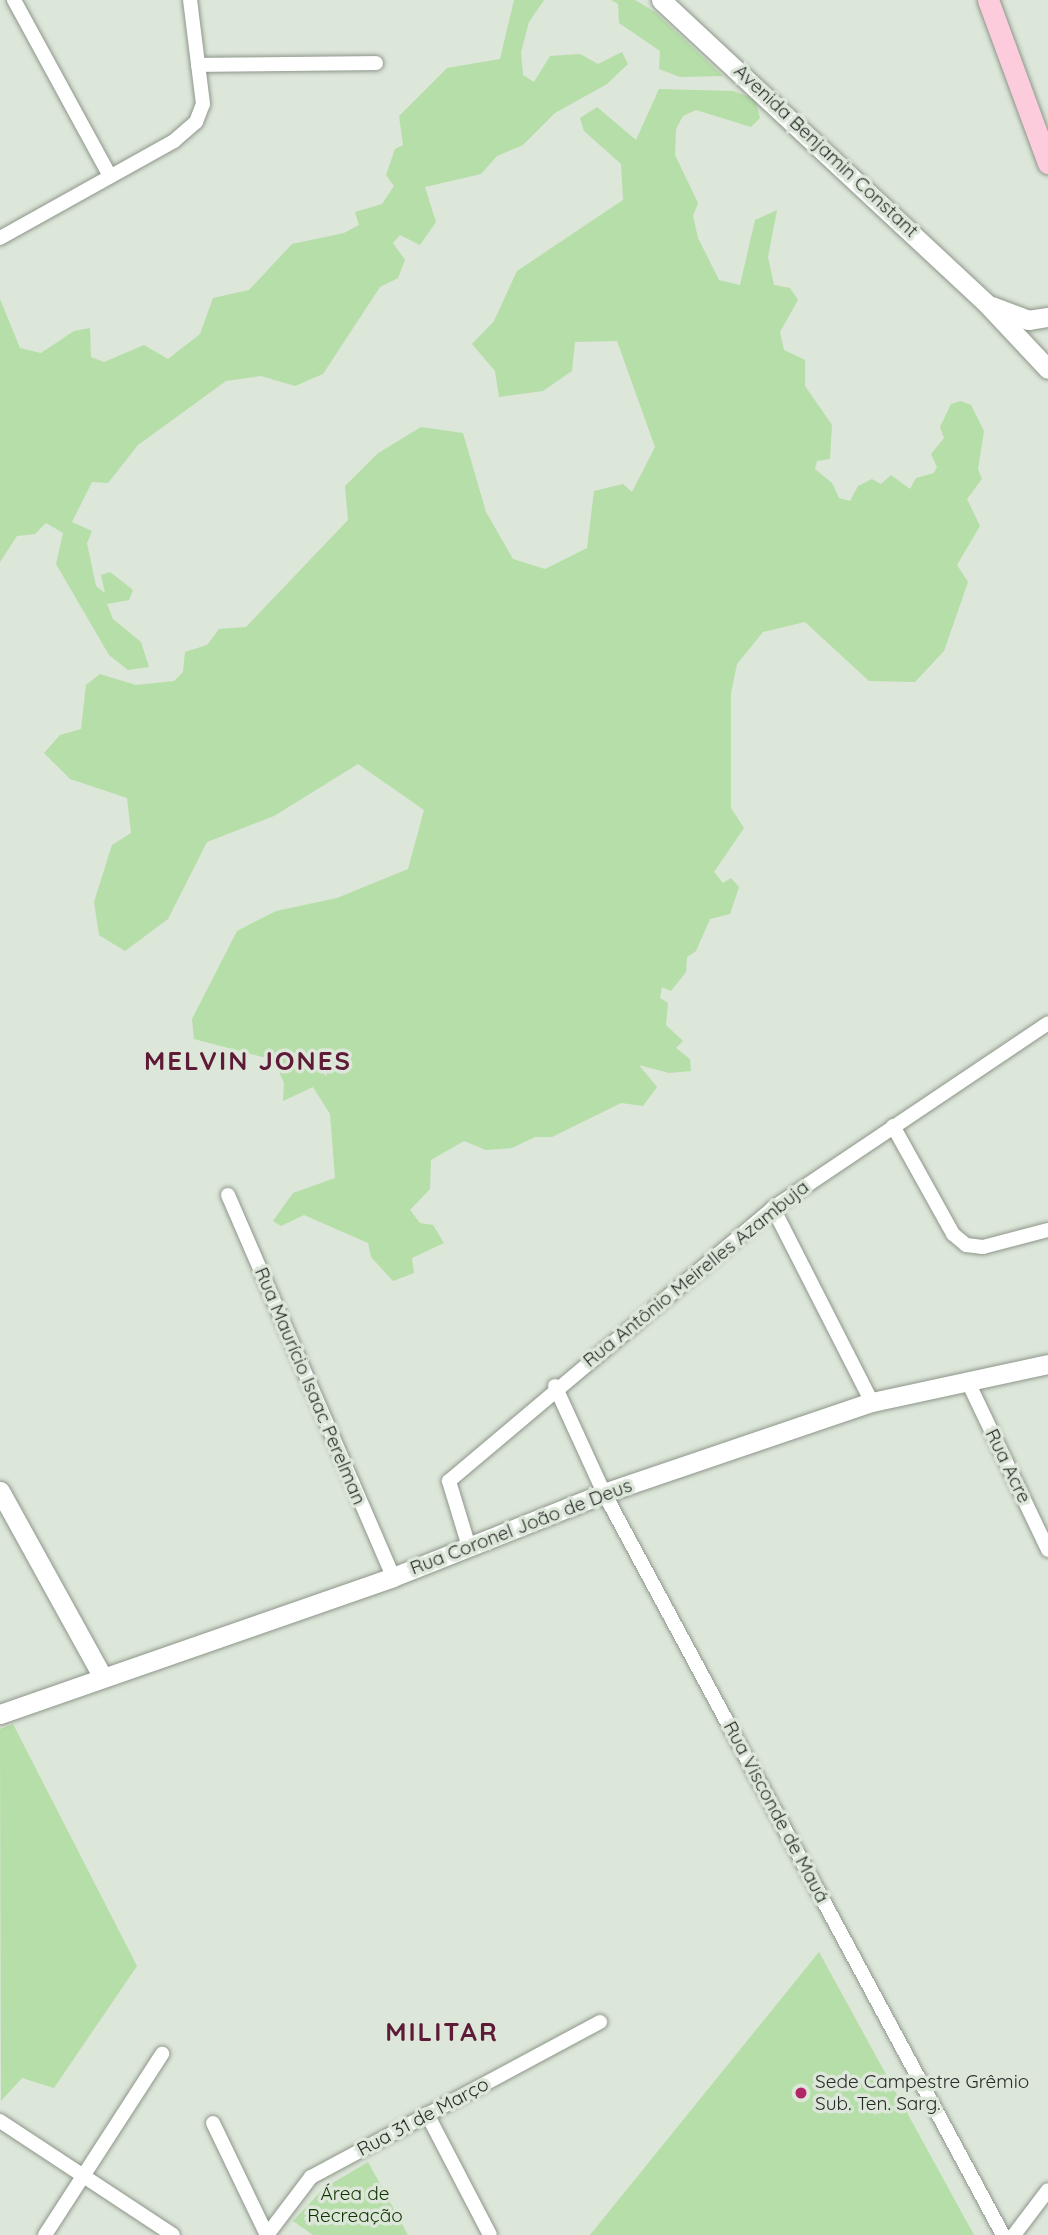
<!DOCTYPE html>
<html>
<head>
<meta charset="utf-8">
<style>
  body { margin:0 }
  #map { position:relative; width:1048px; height:2235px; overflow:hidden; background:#dce6d9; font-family:Quicksand,sans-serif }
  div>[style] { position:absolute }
  .green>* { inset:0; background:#b6dea8 }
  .roads { filter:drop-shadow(0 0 2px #8d968a) drop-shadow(0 0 2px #8d968a) }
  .street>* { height:14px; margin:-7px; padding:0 7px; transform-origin:7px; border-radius:7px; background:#fff }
  .secondary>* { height:19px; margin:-9.5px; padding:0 9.5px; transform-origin:9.5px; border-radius:9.5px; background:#fff }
  .primary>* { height:21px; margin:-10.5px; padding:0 10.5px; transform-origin:10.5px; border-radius:10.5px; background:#fcccdc }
  .dots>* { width:19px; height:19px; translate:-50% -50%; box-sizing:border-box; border:4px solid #dce6d9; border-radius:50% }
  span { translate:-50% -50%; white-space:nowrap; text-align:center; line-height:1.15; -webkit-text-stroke:7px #dce6d9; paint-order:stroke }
  .street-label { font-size:19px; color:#282b27 }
  .poi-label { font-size:19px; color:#282b27 }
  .left { translate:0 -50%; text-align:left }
  .park-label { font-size:19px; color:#0f3400 }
  .district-label { font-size:26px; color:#5e1b37; font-weight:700; letter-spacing:2px }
</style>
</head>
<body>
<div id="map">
  <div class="green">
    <i style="clip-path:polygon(514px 0,544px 0,529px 22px,521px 52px,523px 75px,534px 82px,550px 56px,580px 54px,598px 64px,622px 52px,628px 64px,607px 84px,555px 113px,523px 145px,497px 156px,481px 174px,425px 187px,436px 222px,420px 245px,400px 235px,393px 243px,405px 260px,398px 278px,380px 287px,323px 374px,295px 386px,261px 376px,226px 381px,138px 445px,108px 483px,92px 482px,72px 522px,92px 531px,87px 543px,96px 586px,105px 593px,101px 575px,110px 572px,133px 590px,129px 600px,107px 604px,113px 619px,141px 642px,149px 667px,128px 670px,109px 655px,56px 564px,63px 533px,46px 523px,35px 534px,17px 536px,0 562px,0 299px,20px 348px,41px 353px,74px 331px,90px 328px,91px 357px,104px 362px,144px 345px,168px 359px,200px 334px,213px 298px,249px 290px,292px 244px,344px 233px,359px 225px,355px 212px,382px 204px,394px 186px,386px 175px,395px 149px,403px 145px,399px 116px,447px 68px,500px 59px)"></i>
    <i style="clip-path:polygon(611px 0,635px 0,655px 12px,723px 76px,680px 77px,659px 69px,660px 51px,619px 23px,618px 4px)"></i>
    <i style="clip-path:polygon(659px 89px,733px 91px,755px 99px,760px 118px,751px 127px,696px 110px,683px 116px,676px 129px,675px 155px,698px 203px,693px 216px,698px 238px,719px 280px,740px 285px,755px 220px,777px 210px,768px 257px,774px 285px,790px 288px,798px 300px,780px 332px,784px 350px,805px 360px,805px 386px,832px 425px,830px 459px,817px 461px,815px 469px,832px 483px,839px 498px,850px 501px,858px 486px,872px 479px,881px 484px,891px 475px,910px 489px,916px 478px,934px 473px,937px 467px,931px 454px,944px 438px,940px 427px,951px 404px,961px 401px,971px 405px,984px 431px,978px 469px,982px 479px,967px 499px,980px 526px,957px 565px,968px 582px,944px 651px,915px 682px,869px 681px,805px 622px,763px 632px,737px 664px,731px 693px,731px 808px,744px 828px,714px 872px,723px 883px,731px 878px,739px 887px,730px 914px,710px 919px,696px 951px,687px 957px,686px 972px,671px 991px,662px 987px,660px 998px,668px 1003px,666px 1025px,683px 1041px,676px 1048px,690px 1059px,691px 1071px,669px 1073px,639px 1065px,657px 1087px,643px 1106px,621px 1103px,552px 1137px,535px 1137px,512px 1148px,486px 1150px,464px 1141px,431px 1160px,430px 1189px,410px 1210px,420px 1223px,433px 1225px,444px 1243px,412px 1258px,414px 1273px,393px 1281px,371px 1257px,368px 1243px,304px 1215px,281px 1226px,273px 1221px,293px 1193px,335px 1178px,330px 1114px,313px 1087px,283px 1101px,284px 1083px,274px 1060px,194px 1039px,192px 1019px,237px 931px,276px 911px,337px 898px,408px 869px,424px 810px,358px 764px,274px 816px,207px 842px,168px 919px,125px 951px,99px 935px,94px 902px,112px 845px,131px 833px,127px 798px,70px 779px,44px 753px,60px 735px,81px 729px,86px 685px,100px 674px,136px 685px,174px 681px,183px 672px,185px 652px,207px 645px,219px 629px,246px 627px,348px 520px,345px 486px,377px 454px,421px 427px,463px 433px,486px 512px,513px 559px,545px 569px,587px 548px,594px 491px,623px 484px,632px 492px,655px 447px,617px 341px,575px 342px,572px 371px,543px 391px,499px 397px,495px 371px,472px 344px,494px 321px,517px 271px,623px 200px,621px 164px,584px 131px,580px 118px,597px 107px,636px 140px)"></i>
    <i style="clip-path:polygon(13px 1724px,137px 1966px,54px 2088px,22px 2078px,1px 2101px,0 1729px)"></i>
    <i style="clip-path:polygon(819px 1952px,974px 2235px,590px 2235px)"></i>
    <i style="clip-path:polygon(368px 2162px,408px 2235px,313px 2235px,293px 2221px,324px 2188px)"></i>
  </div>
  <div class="roads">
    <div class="street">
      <i style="left:14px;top:0;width:200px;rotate:61.4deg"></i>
      <i style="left:198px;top:65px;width:178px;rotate:-0.6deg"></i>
      <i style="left:0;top:238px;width:199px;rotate:-29.1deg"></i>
      <i style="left:174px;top:141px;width:29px;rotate:-41deg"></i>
      <i style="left:196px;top:122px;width:19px;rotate:-69deg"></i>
      <i style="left:203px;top:104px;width:105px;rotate:-97.1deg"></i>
      <i style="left:893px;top:1126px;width:124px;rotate:60.9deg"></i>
      <i style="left:953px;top:1234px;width:17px;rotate:40deg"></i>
      <i style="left:966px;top:1245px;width:17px;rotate:7deg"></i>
      <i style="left:983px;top:1247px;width:67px;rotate:-14.7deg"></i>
      <i style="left:228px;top:1195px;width:416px;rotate:66.6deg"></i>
      <i style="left:773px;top:1208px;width:218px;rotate:63deg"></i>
      <i style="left:968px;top:1382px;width:186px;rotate:64.5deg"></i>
      <i style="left:555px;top:1386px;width:118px;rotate:65.4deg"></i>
      <i style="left:604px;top:1493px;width:842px;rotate:61.73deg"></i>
      <i style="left:469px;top:1547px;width:69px;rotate:-106.9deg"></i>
      <i style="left:449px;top:1481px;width:424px;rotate:-40.1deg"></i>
      <i style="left:773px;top:1208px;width:331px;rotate:-33.9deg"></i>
      <i style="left:427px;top:2114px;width:136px;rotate:62.5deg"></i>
      <i style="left:0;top:2121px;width:207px;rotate:33.4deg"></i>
      <i style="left:213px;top:2123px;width:124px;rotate:64.3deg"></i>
      <i style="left:45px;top:2235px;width:216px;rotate:-57.1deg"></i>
      <i style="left:267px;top:2235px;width:73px;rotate:-52.8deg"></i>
      <i style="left:311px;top:2177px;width:328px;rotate:-28.2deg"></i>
      <i style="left:1014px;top:2235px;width:56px;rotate:-52.9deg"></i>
    </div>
    <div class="secondary">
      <i style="left:661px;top:0;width:446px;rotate:43deg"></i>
      <i style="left:987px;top:304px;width:89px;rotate:46.8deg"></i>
      <i style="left:992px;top:306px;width:39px;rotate:21deg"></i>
      <i style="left:1028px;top:320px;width:20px;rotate:-9deg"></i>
      <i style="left:0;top:1491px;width:211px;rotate:61.1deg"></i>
      <i style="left:0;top:1714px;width:416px;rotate:-19.2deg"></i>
      <i style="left:393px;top:1577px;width:227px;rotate:-21.7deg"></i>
      <i style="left:604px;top:1493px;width:283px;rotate:-18.8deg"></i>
      <i style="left:872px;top:1402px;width:180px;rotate:-12.2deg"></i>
    </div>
    <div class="primary">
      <i style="left:988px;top:0;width:174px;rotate:69.8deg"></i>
    </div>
  </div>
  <div class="dots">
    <i style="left:801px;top:2093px;background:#b12765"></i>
  </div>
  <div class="street-label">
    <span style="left:826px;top:151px;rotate:43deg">Avenida Benjamin Constant</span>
    <span style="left:696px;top:1274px;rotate:-39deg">Rua Antônio Meirelles Azambuja</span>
    <span style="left:310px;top:1386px;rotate:67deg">Rua Maurício Isaac Perelman</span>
    <span style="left:1008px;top:1466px;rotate:64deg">Rua Acre</span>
    <span style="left:521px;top:1527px;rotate:-21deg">Rua Coronel João de Deus</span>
    <span style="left:776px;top:1812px;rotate:62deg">Rua Visconde de Mauá</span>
    <span style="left:423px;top:2117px;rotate:-28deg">Rua 31 de Março</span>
  </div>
  <div class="poi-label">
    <span class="left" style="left:815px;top:2093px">Sede Campestre Grêmio<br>Sub. Ten. Sarg.</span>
  </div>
  <div class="park-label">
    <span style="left:355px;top:2205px">Área de<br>Recreação</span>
  </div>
  <div class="district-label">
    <span style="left:248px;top:1061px">MELVIN JONES</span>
    <span style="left:442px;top:2032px">MILITAR</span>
  </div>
</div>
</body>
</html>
